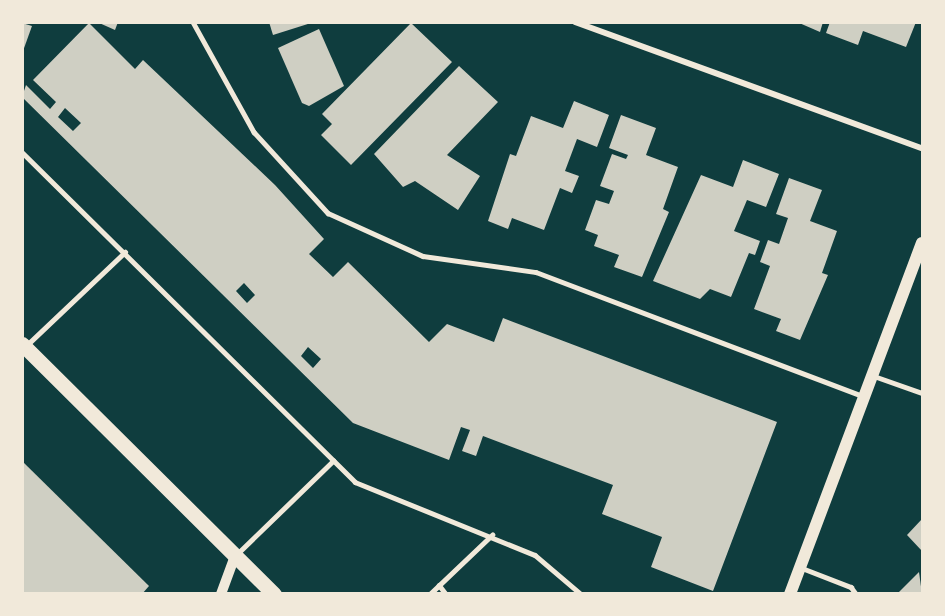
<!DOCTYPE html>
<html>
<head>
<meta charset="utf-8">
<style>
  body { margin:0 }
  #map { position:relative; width:945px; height:616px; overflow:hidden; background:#0f3d3e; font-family:"Fira Sans",sans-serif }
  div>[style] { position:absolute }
  .building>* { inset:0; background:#cfcfc3 }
  .service>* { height:4.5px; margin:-2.25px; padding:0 2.25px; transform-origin:2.25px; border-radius:2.25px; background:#f1e9da }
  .minor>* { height:6px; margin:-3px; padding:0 3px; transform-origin:3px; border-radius:3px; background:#f1e9da }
  .tertiary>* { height:10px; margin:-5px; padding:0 5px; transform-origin:5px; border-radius:5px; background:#f1e9da }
  .secondary>* { height:12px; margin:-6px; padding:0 6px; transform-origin:6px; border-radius:6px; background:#f1e9da }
  .primary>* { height:15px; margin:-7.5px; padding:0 7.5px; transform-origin:7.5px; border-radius:7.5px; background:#f1e9da }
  span { translate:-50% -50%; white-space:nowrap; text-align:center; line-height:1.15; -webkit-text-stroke:6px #f1e9da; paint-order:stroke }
  .frame { position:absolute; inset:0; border:24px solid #f1e9da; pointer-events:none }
</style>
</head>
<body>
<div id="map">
  <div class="building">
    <i style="clip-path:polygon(97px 22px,118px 22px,115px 30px)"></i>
    <i style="clip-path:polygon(269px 22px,311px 22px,311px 23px,273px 35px)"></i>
    <i style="clip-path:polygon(797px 22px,823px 22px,820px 32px)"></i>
    <i style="clip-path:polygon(830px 22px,916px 22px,906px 47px,863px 31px,858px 45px,826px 33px)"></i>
    <i style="clip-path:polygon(22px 23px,32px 26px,23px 51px,22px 51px)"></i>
    <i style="clip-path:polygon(evenodd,89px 23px,135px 69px,143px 60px,275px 185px,324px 239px,309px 254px,333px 277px,348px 262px,429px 342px,447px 324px,494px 342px,503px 318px,777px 422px,713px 591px,651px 567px,662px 537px,602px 514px,613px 485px,483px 436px,476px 456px,462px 451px,470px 430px,461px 427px,449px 460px,353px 423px,22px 97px,26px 85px,50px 109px,56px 102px,33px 80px,89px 23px,65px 108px,81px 123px,73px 131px,58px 117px,65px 108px,89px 23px,244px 283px,255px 295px,247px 303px,236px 291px,244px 283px,89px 23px,308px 347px,321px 359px,313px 368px,301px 356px,308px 347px)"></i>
    <i style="clip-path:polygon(411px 23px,452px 62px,351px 165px,321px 135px,332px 124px,322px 114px)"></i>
    <i style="clip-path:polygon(319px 29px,344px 86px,309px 106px,302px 103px,278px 48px)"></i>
    <i style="clip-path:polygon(459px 66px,498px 102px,447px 155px,480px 176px,458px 210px,415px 181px,403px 187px,374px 154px)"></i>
    <i style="clip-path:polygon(574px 101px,609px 115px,597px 147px,577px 139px,565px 171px,579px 176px,572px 193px,560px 188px,544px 230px,512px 218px,508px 229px,488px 221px,510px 154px,516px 156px,531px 116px,563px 128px)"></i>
    <i style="clip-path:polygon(621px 115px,656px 128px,646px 155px,678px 167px,663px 209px,669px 212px,642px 277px,614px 267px,619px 255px,594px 246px,598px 235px,585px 230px,596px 200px,609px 204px,614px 191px,600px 186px,612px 154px,626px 159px,628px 155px,609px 148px)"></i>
    <i style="clip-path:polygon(743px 160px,779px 174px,766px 207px,747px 200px,734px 231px,760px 241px,755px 255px,749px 253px,731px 297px,710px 289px,700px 299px,653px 281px,701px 175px,733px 187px)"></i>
    <i style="clip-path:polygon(789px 178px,822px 190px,810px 221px,837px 231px,822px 273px,828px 275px,800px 340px,776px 331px,781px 319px,754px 309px,770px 266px,760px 262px,768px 240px,779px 244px,788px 218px,776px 214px)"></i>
    <i style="clip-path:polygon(22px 461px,149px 586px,142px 594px,22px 594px)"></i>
    <i style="clip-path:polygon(922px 519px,922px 551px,907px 535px)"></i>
    <i style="clip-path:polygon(919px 572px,922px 594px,897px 594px)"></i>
  </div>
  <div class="service">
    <i style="left:193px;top:22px;width:126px;rotate:61deg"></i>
    <i style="left:254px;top:132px;width:110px;rotate:47.6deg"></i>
    <i style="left:328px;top:213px;width:104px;rotate:24.4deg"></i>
    <i style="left:423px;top:256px;width:114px;rotate:8.1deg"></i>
    <i style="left:536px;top:272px;width:350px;rotate:20.8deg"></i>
    <i style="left:22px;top:152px;width:469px;rotate:44.7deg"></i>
    <i style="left:355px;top:482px;width:194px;rotate:22.1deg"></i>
    <i style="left:535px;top:555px;width:60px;rotate:40.3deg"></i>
    <i style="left:27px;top:345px;width:135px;rotate:-43.5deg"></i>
    <i style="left:874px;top:376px;width:51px;rotate:19.5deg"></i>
    <i style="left:237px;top:554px;width:134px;rotate:-44.1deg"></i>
    <i style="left:802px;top:568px;width:53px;rotate:21.2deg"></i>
    <i style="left:851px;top:587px;width:9px;rotate:54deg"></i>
    <i style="left:439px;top:585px;width:11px;rotate:52deg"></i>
    <i style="left:430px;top:594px;width:86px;rotate:-43.6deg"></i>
  </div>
  <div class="minor">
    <i style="left:575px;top:22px;width:369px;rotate:20deg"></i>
  </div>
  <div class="tertiary">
    <i style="left:221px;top:594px;width:40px;rotate:-69.8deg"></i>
  </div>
  <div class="secondary">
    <i style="left:790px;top:594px;width:375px;rotate:-69.4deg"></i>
  </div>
  <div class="primary">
    <i style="left:22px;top:344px;width:355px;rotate:44.8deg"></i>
  </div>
  <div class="frame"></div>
</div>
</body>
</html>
